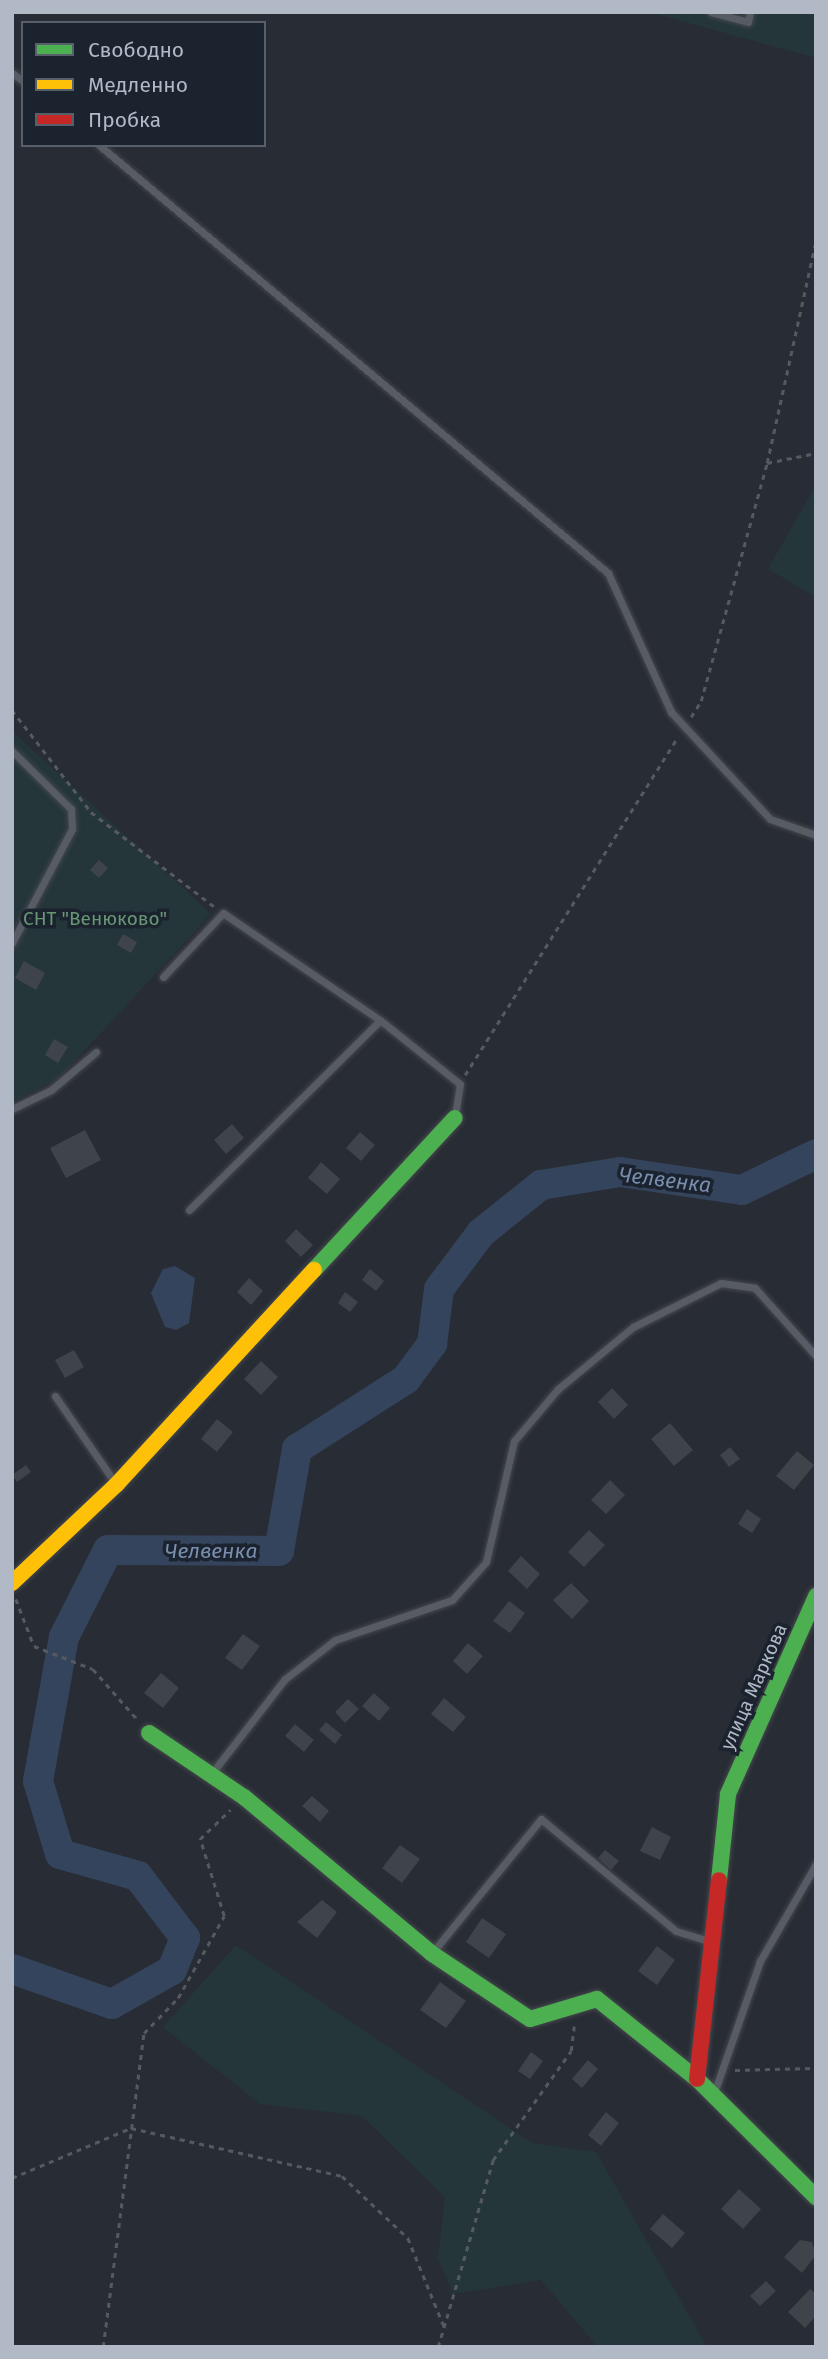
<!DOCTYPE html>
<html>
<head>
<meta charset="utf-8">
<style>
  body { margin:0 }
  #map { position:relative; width:828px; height:2359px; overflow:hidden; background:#282c34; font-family:"Fira Sans",sans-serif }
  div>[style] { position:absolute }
  .green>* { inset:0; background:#25363a }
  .water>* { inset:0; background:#35445d }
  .river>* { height:30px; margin:-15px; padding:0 15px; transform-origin:15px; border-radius:15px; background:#35445d }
  .building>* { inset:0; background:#3f434a }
  .path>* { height:2.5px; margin-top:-1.25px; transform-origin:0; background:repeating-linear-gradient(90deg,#555a60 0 5px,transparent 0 10px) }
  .roads { filter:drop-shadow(0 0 2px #44474d) drop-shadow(0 0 2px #44474d) }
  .lane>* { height:7px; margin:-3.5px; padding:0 3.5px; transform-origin:3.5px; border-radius:3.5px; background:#575b63 }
  .fast>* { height:16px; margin:-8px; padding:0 8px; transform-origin:8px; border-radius:8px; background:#4caf50 }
  .slow>* { height:16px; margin:-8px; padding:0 8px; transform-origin:8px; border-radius:8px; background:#ffc107 }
  .jam>* { height:16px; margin:-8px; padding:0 8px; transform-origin:8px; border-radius:8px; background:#c62828 }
  span { translate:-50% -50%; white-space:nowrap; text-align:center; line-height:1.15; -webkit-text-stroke:7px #1b232f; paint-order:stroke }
  .park-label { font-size:19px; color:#689774 }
  .street-label { font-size:19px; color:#b1b8c6 }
  .water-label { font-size:21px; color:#798eae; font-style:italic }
  .frame { position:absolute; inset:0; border:14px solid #b1b8c6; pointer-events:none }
  .legend { position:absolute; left:21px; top:21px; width:245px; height:126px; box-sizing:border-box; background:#1b232f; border:2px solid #575f6b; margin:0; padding:9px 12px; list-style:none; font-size:21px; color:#b1b8c6 }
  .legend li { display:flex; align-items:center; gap:14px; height:35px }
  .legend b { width:35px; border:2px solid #575f6b }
</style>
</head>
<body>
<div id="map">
  <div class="green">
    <i style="clip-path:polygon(649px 12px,816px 12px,816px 58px)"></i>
    <i style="clip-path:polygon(816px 485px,816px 597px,768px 569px)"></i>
    <i style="clip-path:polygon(12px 731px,211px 914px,59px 1078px,12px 1102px)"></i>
    <i style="clip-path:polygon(236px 1945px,532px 2143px,596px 2152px,707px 2347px,598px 2347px,541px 2280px,453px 2294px,438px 2258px,445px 2197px,362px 2116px,260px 2104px,163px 2027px)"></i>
  </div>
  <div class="water">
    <i style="clip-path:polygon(175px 1266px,195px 1278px,189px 1323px,176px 1330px,165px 1327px,151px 1293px,163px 1269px)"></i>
  </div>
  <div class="river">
    <i style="left:12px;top:1969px;width:106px;rotate:19.3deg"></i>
    <i style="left:112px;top:2004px;width:69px;rotate:-29.5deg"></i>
    <i style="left:172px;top:1970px;width:35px;rotate:-68deg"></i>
    <i style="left:185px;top:1938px;width:78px;rotate:-127.2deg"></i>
    <i style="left:138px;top:1876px;width:81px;rotate:-164.2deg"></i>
    <i style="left:60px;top:1854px;width:76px;rotate:-106.8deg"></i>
    <i style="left:38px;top:1781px;width:146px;rotate:-79.8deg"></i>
    <i style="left:64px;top:1637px;width:97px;rotate:-63.2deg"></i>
    <i style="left:108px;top:1550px;width:171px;rotate:0.3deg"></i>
    <i style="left:279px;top:1551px;width:104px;rotate:-80deg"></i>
    <i style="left:297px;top:1449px;width:130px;rotate:-32.7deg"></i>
    <i style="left:406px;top:1379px;width:44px;rotate:-53.4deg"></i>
    <i style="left:432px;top:1344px;width:55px;rotate:-82.7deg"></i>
    <i style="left:439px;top:1289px;width:70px;rotate:-53.1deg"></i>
    <i style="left:481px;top:1233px;width:77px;rotate:-38.7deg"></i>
    <i style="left:541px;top:1185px;width:80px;rotate:-9.3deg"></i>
    <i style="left:620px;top:1172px;width:123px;rotate:8.4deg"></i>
    <i style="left:742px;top:1190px;width:82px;rotate:-25.9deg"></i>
  </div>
  <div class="building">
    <i style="clip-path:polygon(99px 860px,108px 868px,99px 878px,90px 870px)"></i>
    <i style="clip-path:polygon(123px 934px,137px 942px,131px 953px,117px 945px)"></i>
    <i style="clip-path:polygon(24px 961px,45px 973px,36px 990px,15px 978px)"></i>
    <i style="clip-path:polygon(54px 1039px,68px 1047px,58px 1063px,45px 1055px)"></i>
    <i style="clip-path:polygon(232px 1124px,244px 1138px,226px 1154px,214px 1140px)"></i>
    <i style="clip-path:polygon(85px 1130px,101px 1160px,66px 1178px,50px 1148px)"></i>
    <i style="clip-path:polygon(360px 1132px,375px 1145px,361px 1161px,346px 1148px)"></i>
    <i style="clip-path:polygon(321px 1162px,340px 1179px,327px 1194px,308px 1178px)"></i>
    <i style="clip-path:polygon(296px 1229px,313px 1245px,301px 1257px,285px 1241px)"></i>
    <i style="clip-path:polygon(370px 1269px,384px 1281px,376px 1291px,362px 1280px)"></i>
    <i style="clip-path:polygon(249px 1278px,263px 1291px,251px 1305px,237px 1292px)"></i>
    <i style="clip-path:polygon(345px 1292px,358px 1302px,350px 1312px,338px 1303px)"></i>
    <i style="clip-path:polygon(74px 1350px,84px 1367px,65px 1378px,55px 1360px)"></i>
    <i style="clip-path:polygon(261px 1361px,278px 1377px,261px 1395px,244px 1379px)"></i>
    <i style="clip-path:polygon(612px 1388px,628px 1405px,614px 1419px,598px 1402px)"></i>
    <i style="clip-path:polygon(217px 1419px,233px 1432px,217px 1452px,201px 1439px)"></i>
    <i style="clip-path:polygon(670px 1423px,693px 1450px,674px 1466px,651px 1439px)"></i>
    <i style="clip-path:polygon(730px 1447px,740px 1459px,729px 1467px,720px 1455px)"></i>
    <i style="clip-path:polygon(797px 1451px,814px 1465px,794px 1490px,776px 1476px)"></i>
    <i style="clip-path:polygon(26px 1465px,31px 1472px,17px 1482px,12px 1475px)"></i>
    <i style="clip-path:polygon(610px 1480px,625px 1495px,606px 1514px,591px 1500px)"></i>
    <i style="clip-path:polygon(747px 1509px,761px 1519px,752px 1533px,738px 1524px)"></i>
    <i style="clip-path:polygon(589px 1530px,605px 1545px,584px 1567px,568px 1552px)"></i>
    <i style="clip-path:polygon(521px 1556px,540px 1574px,527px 1589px,508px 1571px)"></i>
    <i style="clip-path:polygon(571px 1583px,589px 1601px,572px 1619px,553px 1600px)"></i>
    <i style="clip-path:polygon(509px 1601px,525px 1613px,510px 1633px,493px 1621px)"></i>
    <i style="clip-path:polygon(243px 1634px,260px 1646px,242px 1670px,225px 1658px)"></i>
    <i style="clip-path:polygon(468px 1643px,483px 1656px,467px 1674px,453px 1661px)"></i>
    <i style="clip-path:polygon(161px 1673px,179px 1688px,163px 1708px,144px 1693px)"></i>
    <i style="clip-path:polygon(374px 1693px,390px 1708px,379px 1721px,362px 1706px)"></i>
    <i style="clip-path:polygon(444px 1698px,466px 1717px,453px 1732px,431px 1714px)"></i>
    <i style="clip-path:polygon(348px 1699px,359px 1709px,345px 1723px,335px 1712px)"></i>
    <i style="clip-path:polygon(326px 1722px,342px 1735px,335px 1744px,319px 1730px)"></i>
    <i style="clip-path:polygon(295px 1724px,314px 1740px,304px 1752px,285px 1736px)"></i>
    <i style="clip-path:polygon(312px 1796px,329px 1811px,320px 1822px,302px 1806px)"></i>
    <i style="clip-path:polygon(652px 1827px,671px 1837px,660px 1860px,640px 1851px)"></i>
    <i style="clip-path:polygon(400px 1845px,420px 1859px,402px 1883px,382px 1868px)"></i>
    <i style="clip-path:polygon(605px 1850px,619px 1861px,611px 1870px,598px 1858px)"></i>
    <i style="clip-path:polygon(322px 1900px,337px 1912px,317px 1938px,297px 1922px)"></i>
    <i style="clip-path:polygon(482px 1918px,506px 1934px,489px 1958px,466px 1942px)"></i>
    <i style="clip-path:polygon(657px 1946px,675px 1960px,657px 1985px,638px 1971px)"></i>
    <i style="clip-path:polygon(440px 1982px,466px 2001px,446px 2028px,420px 2010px)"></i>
    <i style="clip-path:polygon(531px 2052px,543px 2061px,530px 2079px,518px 2071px)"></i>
    <i style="clip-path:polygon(588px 2060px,598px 2069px,582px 2088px,572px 2079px)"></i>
    <i style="clip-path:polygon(606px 2112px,619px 2123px,601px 2146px,588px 2135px)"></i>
    <i style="clip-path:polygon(739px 2189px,761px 2209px,743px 2229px,721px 2209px)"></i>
    <i style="clip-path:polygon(663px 2214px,685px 2233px,672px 2248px,650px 2229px)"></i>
    <i style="clip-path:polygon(800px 2240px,812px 2242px,816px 2255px,802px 2273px,784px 2257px)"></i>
    <i style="clip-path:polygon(766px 2281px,776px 2291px,760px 2306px,750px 2296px)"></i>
    <i style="clip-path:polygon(810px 2289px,816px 2294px,816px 2316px,805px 2328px,788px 2312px)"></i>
  </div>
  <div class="path">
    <i style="left:767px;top:463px;width:50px;rotate:-11.5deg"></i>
    <i style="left:12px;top:710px;width:129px;rotate:52.2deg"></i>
    <i style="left:91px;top:812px;width:156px;rotate:37.5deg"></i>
    <i style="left:691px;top:717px;width:19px;rotate:-58deg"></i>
    <i style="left:701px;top:701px;width:247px;rotate:-74.5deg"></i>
    <i style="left:767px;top:463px;width:228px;rotate:-77.6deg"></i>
    <i style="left:465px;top:1075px;width:400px;rotate:-57.8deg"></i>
    <i style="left:16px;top:1599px;width:50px;rotate:69deg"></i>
    <i style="left:34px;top:1646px;width:63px;rotate:21.3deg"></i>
    <i style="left:93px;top:1669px;width:68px;rotate:48.6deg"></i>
    <i style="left:735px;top:2070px;width:81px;rotate:-1.4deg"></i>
    <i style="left:12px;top:2178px;width:129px;rotate:-22.8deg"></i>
    <i style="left:131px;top:2128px;width:216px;rotate:12.8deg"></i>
    <i style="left:342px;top:2176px;width:91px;rotate:43.2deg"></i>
    <i style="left:408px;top:2238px;width:95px;rotate:67.8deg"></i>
    <i style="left:103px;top:2347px;width:317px;rotate:-82.6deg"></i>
    <i style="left:144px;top:2033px;width:49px;rotate:-45.8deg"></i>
    <i style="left:178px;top:1998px;width:94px;rotate:-60.7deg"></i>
    <i style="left:224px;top:1916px;width:81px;rotate:-107.3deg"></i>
    <i style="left:200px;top:1839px;width:42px;rotate:-44deg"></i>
    <i style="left:438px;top:2347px;width:195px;rotate:-73.6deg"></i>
    <i style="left:493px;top:2160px;width:134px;rotate:-54.4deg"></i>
    <i style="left:571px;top:2051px;width:25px;rotate:-83deg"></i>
  </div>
  <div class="roads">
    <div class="lane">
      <i style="left:711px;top:12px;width:38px;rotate:15deg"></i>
      <i style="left:748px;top:22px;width:10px;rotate:-79deg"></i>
      <i style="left:12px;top:73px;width:14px;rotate:36deg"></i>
      <i style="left:99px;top:145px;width:665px;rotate:40.06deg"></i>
      <i style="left:608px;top:573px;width:153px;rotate:65.6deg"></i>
      <i style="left:671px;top:712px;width:146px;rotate:47.2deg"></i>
      <i style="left:770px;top:819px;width:49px;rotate:19.2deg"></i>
      <i style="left:12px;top:751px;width:83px;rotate:44.5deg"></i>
      <i style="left:71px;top:809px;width:20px;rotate:87deg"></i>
      <i style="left:72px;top:829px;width:129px;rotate:117.8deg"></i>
      <i style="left:163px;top:977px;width:88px;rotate:-46.8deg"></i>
      <i style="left:223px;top:913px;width:190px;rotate:34.3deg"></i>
      <i style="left:380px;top:1020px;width:102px;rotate:38.7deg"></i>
      <i style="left:460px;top:1084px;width:32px;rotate:99deg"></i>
      <i style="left:12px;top:1109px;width:43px;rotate:-26deg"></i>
      <i style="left:51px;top:1090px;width:59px;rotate:-40.2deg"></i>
      <i style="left:189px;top:1210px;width:269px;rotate:-44.8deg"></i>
      <i style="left:55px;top:1396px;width:107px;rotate:55.3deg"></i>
      <i style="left:212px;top:1773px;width:119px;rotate:-52.2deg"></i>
      <i style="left:285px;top:1679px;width:63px;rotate:-38deg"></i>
      <i style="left:335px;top:1640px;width:124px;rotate:-18.9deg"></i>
      <i style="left:452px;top:1600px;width:51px;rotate:-48.2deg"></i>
      <i style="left:486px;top:1562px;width:124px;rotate:-77deg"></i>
      <i style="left:514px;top:1441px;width:68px;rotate:-49.8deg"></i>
      <i style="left:558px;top:1389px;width:97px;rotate:-39.6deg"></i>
      <i style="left:633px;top:1327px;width:98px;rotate:-26.6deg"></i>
      <i style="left:721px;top:1283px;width:34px;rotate:8deg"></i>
      <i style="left:755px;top:1288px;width:91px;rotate:48.1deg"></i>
      <i style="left:432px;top:1953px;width:173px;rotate:-50.9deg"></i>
      <i style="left:541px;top:1819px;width:175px;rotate:39.7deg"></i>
      <i style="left:676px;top:1931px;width:34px;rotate:17deg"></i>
      <i style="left:714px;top:2093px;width:140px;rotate:-70.8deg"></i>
      <i style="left:760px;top:1961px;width:112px;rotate:-60deg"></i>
    </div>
    <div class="fast">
      <i style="left:314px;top:1270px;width:207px;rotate:-47.2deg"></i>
      <i style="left:149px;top:1733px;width:115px;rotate:34deg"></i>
      <i style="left:244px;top:1797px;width:244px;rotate:39.8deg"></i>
      <i style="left:431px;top:1953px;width:119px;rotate:33.7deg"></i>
      <i style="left:530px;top:2019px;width:70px;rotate:-16.6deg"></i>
      <i style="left:597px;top:1999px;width:128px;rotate:38.7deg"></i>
      <i style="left:697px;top:2079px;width:168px;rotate:44.8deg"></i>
      <i style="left:719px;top:1880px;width:86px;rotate:-84deg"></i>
      <i style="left:728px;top:1794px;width:217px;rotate:-66deg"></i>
    </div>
    <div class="slow">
      <i style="left:12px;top:1583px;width:144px;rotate:-43.3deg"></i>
      <i style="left:117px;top:1484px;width:291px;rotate:-47.4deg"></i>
    </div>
    <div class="jam">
      <i style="left:697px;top:2079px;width:200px;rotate:-83.7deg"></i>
    </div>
  </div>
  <div class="park-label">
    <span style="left:95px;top:919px">СНТ "Венюково"</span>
  </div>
  <div class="street-label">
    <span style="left:754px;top:1687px;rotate:-66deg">улица Маркова</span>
  </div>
  <div class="water-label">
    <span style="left:665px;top:1180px;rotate:7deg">Челвенка</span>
    <span style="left:211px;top:1551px">Челвенка</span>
  </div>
  <div class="frame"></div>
  <ul class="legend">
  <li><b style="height:9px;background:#4caf50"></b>Свободно</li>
  <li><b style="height:9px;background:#ffc107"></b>Медленно</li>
  <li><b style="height:9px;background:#c62828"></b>Пробка</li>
  </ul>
</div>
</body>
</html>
